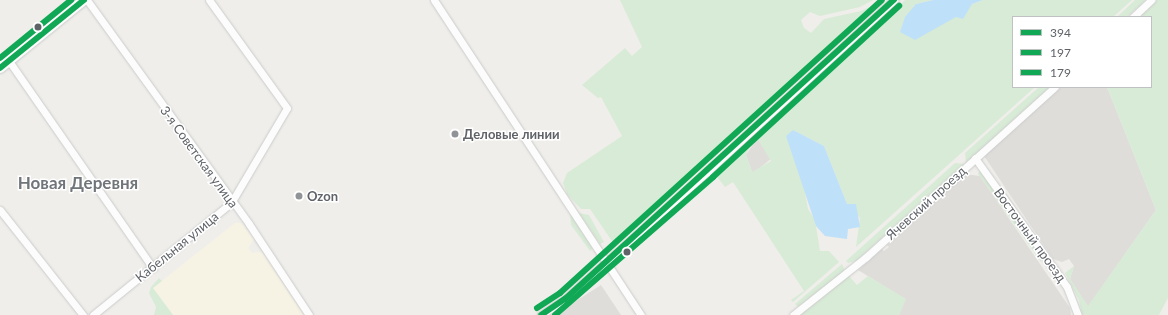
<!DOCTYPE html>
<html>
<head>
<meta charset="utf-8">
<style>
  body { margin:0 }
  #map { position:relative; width:1168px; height:315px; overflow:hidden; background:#efeeea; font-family:Lato,sans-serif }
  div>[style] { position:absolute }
  .commercial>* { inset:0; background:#f7f3e4 }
  .industrial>* { inset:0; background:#dfddda }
  .green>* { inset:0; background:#d8ebd6 }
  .water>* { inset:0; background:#bfe0f9 }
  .roads { filter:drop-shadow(0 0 1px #cbcccc) drop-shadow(0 0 1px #cbcccc) }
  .minor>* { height:7px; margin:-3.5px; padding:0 3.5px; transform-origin:3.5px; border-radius:3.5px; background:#fdfcfc }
  .secondary>* { height:10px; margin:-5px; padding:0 5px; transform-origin:5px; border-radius:5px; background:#fdfcfc }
  .bus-1>* { height:6px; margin:-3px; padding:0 3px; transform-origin:3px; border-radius:3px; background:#10a855 }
  .bus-2>* { height:6px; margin:-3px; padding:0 3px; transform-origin:3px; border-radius:3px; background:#10a855 }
  .bus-3>* { height:6px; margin:-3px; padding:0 3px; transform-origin:3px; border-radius:3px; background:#10a855 }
  .bus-4>* { height:6px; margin:-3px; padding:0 3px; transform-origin:3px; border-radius:3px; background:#10a855 }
  .dots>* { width:11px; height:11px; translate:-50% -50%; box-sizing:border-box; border:2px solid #fff; border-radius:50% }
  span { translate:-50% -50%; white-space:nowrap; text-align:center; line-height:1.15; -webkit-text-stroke:3px #fff; paint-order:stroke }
  .poi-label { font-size:13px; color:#5f6368; font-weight:700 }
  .left { translate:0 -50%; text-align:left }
  .street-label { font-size:13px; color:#5f6368 }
  .district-label { font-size:17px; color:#70757a; font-weight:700 }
  .legend { position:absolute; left:1012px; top:16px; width:140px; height:72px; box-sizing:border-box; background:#fff; border:1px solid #bfc1c3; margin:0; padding:5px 7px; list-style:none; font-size:12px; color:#5f6368 }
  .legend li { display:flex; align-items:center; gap:8px; height:20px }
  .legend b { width:20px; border:1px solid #bfc1c3 }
</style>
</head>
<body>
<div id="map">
  <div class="commercial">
    <i style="clip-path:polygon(235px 223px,241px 223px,254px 239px,248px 248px,252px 253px,262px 252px,304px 315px,173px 315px,153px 288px)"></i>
  </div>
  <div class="industrial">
    <i style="clip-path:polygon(1060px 87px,1107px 87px,1156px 210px,1088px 307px,1070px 279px,1074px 266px,1069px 259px,1062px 262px,1053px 259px,984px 156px)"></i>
    <i style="clip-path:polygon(757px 138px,772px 158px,755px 172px,752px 172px,746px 155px)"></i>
    <i style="clip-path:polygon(964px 174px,980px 176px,1070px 308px,1071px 315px,899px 315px,905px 299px,858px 270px,882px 249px,884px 251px,889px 247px,887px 245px)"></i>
    <i style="clip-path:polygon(601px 285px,621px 315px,554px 315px)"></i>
  </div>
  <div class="green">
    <i style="clip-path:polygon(620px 0,873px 0,860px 7px,820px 16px,810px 12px,801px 20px,804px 28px,811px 33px,824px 19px,861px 11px,884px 0,614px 244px,590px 209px,581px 209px,567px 194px,563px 183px,567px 173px,622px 136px,601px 97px,598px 98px,582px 85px,625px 48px,632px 56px,642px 47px)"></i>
    <i style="clip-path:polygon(905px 0,933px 0,916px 4px,936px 27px,972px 4px,983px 0,1132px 0,1113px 17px,1013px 17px,1013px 87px,1035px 87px,856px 247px,860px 218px,847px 204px,824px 146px,793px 130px,808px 209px,815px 220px,820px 251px,829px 251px,839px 262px,793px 302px,791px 300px,804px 291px,733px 182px,725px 187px,715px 174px,751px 143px,746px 155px,752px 172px,771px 161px,757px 138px)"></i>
    <i style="clip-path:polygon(1135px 0,1146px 0,1127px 17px,1117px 17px)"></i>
    <i style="clip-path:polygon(1157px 0,1168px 0,1168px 298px,1159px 315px,1082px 315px,1079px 300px,1065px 273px,1074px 266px,1070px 279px,1088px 306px,1156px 210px,1107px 87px,1151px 87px,1151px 17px,1138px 17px)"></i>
    <i style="clip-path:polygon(1039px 87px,1050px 87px,966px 163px,965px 153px)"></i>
    <i style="clip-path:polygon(955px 163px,964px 164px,856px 261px,848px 263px,846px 261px)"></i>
    <i style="clip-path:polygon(980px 171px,1042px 257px,1041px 262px,978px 174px)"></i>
    <i style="clip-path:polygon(579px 213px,589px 215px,604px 242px,600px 244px)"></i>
    <i style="clip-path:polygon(570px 214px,594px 248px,590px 251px,571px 225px)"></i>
    <i style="clip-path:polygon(842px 264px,845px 271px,798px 307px,795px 304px)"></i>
    <i style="clip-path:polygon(849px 276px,857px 285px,868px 276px,906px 299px,899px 315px,799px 315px)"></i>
    <i style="clip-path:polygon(159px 278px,162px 281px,153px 288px,173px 315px,154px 315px,156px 307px,149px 293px,151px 287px)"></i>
  </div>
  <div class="water">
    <i style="clip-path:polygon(933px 0,983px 0,972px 4px,963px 19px,956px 17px,915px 40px,900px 32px,905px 17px,916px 4px)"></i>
    <i style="clip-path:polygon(793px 130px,824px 146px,847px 204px,856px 204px,860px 227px,848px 229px,847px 239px,825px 236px,816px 226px,786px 136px)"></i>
  </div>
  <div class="roads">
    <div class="minor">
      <i style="left:87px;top:0;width:276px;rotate:54.1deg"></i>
      <i style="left:249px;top:224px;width:109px;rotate:56.6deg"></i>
      <i style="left:434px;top:0;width:377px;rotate:56.7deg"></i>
      <i style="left:1133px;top:17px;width:25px;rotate:-43deg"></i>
      <i style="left:9px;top:61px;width:252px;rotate:55.2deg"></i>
      <i style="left:975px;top:158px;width:158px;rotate:54.5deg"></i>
      <i style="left:1067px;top:287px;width:30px;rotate:69deg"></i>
      <i style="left:0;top:210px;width:134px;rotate:51.7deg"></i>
      <i style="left:93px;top:315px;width:178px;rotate:-39.1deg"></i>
      <i style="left:231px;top:203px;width:110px;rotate:-59.5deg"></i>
      <i style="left:287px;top:108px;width:133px;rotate:-125.8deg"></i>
      <i style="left:541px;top:315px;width:29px;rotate:-34deg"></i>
      <i style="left:565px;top:299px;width:192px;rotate:-41.8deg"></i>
      <i style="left:708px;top:171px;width:253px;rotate:-42.6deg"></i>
      <i style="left:793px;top:315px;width:93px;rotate:-38.5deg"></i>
      <i style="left:866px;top:257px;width:254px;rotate:-42deg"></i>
    </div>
    <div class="secondary">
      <i style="left:0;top:68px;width:108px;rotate:-39deg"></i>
    </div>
  </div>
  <div class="bus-1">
    <i style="left:541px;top:315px;width:29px;rotate:-34deg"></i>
    <i style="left:565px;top:299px;width:445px;rotate:-42.3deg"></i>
  </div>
  <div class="bus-2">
    <i style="left:555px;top:315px;width:210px;rotate:-41.1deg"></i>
    <i style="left:713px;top:177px;width:253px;rotate:-42.6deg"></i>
  </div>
  <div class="bus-3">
    <i style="left:0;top:58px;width:92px;rotate:-39.2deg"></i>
    <i style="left:537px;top:308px;width:27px;rotate:-33deg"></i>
    <i style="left:560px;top:293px;width:435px;rotate:-42.3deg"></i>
  </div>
  <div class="bus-4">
    <i style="left:0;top:68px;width:108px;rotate:-39deg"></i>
  </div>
  <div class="dots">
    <i style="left:38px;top:27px;background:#5f6368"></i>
    <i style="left:455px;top:134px;background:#919496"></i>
    <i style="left:299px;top:196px;background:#919496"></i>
    <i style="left:627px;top:252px;background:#5f6368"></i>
  </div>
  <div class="poi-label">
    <span class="left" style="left:463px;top:134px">Деловые линии</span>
    <span class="left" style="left:307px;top:196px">Ozon</span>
  </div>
  <div class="street-label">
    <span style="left:199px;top:157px;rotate:54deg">3-я Советская улица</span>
    <span style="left:926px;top:203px;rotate:-42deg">Ячевский проезд</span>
    <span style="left:1030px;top:235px;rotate:54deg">Восточный проезд</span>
    <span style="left:177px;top:247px;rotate:-39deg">Кабельная улица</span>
  </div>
  <div class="district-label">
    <span style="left:78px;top:183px">Новая Деревня</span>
  </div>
  <ul class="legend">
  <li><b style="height:5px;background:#10a855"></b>394</li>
  <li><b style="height:5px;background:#10a855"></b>197</li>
  <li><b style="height:5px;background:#10a855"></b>179</li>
  </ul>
</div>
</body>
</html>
